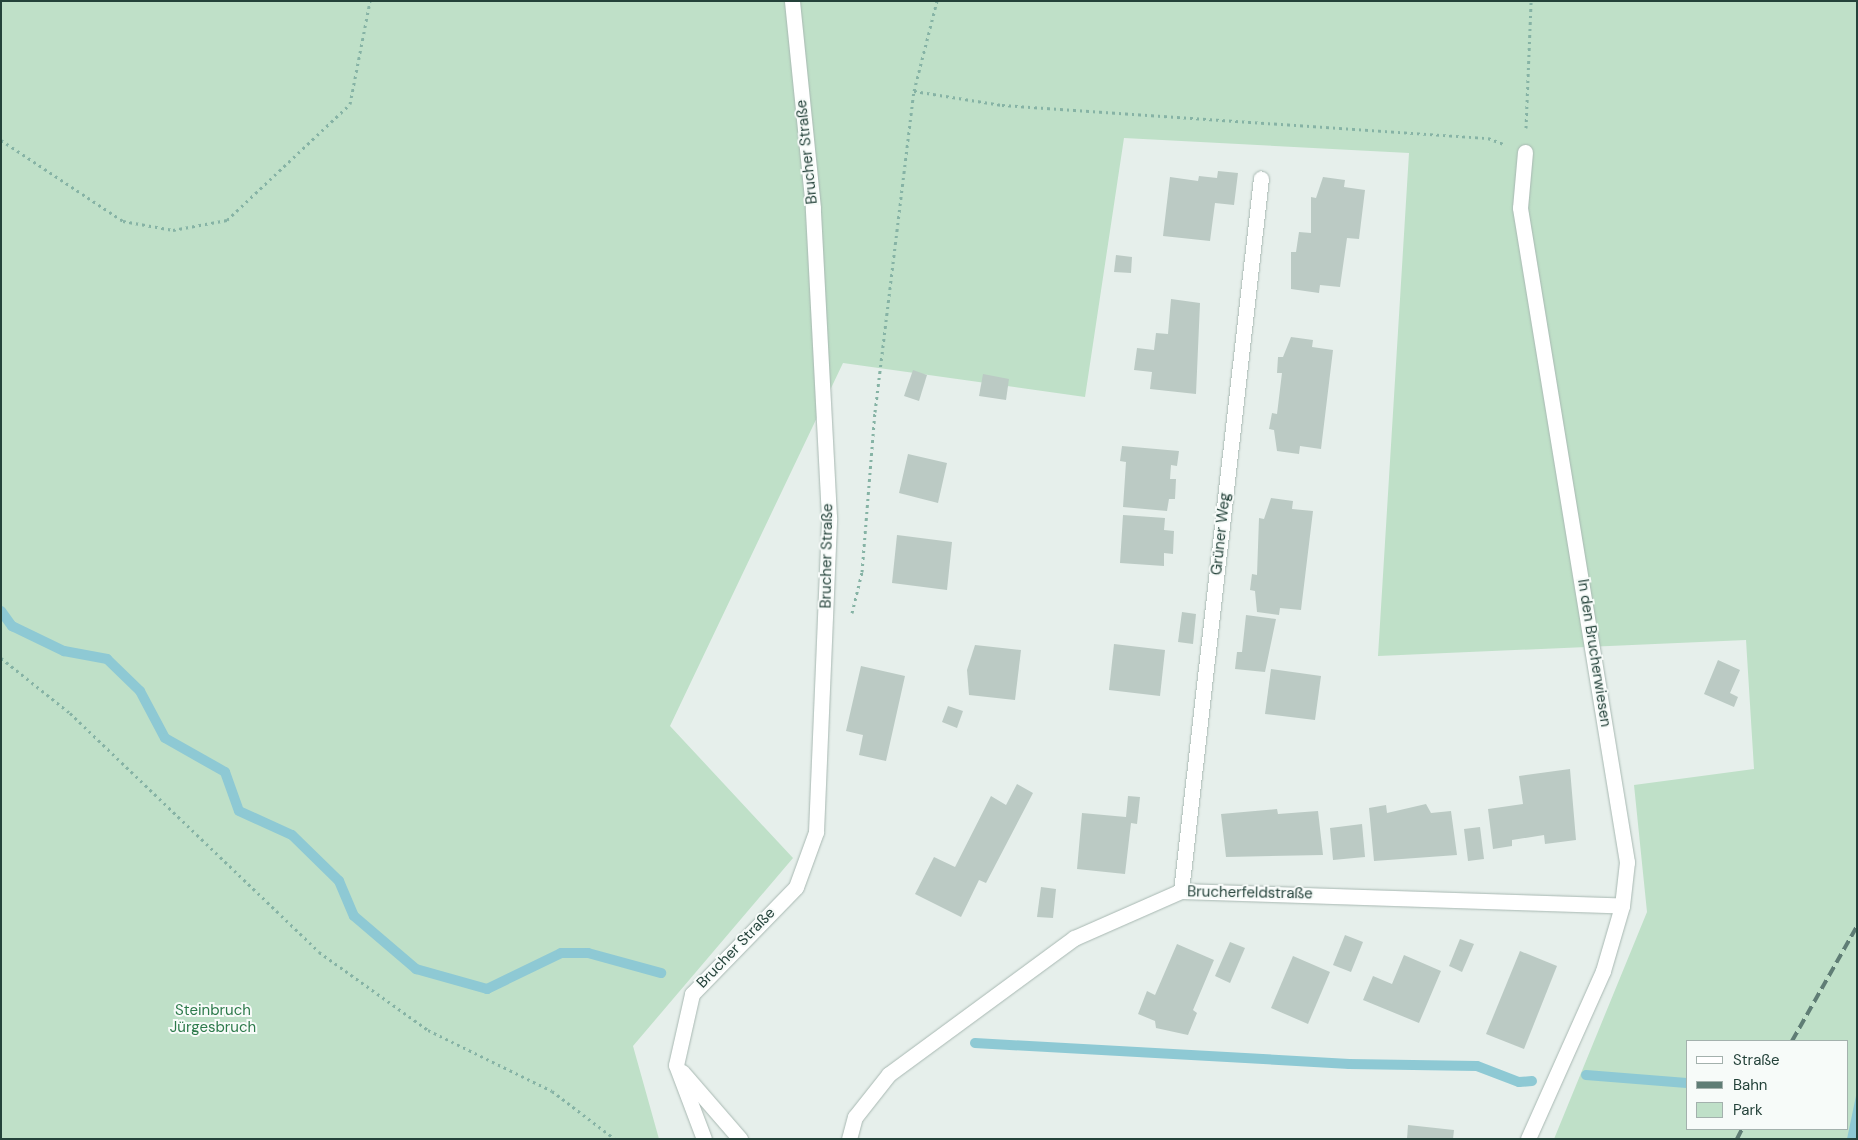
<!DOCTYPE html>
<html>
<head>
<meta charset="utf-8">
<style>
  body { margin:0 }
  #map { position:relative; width:1858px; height:1140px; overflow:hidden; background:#e6efeb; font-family:"DM Sans",sans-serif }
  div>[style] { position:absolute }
  .green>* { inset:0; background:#bfe0c8 }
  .water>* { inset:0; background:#8ec9d4 }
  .stream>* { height:10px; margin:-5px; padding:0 5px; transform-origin:5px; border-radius:5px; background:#8ec9d4 }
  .building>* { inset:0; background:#bbcac4 }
  .path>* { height:3px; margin-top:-1.5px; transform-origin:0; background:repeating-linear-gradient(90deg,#86b3a5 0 2.5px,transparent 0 6.5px) }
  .roads { filter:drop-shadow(0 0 1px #a8b8b2) drop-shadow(0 0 1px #a8b8b2) }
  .street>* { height:15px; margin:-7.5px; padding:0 7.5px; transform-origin:7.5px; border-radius:7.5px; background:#fff }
  .rail>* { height:4px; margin-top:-2px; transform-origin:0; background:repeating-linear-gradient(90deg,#5f7d75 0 10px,transparent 0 15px) }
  span { translate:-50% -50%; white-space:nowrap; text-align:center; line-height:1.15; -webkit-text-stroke:4px #f7fbf9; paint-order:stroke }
  .street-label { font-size:15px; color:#24423a }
  .park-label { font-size:15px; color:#2d7a4b }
  .frame { position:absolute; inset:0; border:2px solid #24423a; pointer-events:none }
  .legend { position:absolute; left:1686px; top:1040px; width:162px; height:90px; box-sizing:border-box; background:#f7fbf9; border:1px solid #a3b1ad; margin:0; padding:6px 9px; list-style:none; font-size:15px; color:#24423a }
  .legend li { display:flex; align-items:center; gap:10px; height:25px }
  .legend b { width:25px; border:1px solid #a3b1ad }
</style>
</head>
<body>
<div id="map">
  <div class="green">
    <i style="clip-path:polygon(evenodd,1px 1px,1857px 1px,1857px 1139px,1554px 1139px,1647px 912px,1634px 785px,1754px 769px,1746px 640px,1378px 656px,1409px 153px,1124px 138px,1085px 397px,843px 363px,670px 726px,793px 858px,633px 1046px,659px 1139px,1px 1139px,1px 1px,1687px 1041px,1847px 1041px,1847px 1129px,1687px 1129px,1687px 1041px)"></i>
  </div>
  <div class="water">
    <i style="clip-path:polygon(1857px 1091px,1857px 1139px,1847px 1139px)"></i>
  </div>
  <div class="stream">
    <i style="left:1px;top:611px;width:19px;rotate:54deg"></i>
    <i style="left:12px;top:626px;width:58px;rotate:25.7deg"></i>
    <i style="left:64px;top:651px;width:44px;rotate:10.5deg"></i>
    <i style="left:107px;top:659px;width:46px;rotate:44.1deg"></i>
    <i style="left:140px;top:691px;width:53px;rotate:62deg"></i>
    <i style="left:165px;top:738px;width:69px;rotate:29.5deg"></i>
    <i style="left:225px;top:772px;width:41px;rotate:70.3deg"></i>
    <i style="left:239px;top:811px;width:58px;rotate:24.4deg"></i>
    <i style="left:292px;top:835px;width:66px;rotate:44.4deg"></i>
    <i style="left:339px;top:881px;width:38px;rotate:67deg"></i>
    <i style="left:354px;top:916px;width:82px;rotate:40.5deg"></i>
    <i style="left:416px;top:969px;width:74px;rotate:15.7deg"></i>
    <i style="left:487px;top:989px;width:82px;rotate:-25.9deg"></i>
    <i style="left:561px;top:953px;width:27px"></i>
    <i style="left:588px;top:953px;width:76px;rotate:15.3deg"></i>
    <i style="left:975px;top:1043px;width:375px;rotate:3.2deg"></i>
    <i style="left:1349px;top:1064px;width:128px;rotate:0.9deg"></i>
    <i style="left:1477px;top:1066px;width:45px;rotate:20.9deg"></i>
    <i style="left:1519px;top:1082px;width:13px;rotate:-4deg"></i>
    <i style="left:1586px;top:1075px;width:101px;rotate:4.5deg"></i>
  </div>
  <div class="building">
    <i style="clip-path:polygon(1218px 171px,1238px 173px,1234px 205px,1215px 203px,1210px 241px,1163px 236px,1170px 177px,1198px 181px,1199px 176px,1217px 178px)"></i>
    <i style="clip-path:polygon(1323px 177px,1345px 180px,1344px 187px,1365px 190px,1359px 239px,1347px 238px,1340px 287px,1320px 285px,1319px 293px,1291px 289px,1291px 252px,1296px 252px,1299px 232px,1311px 233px,1311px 197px,1316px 198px)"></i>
    <i style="clip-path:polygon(1116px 255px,1132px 257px,1131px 273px,1114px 272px)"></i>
    <i style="clip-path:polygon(1171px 299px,1200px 303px,1196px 394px,1150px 389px,1152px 372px,1134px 370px,1137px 348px,1154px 350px,1156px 333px,1168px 334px)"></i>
    <i style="clip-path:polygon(1291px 337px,1313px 340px,1312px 347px,1333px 350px,1321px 449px,1300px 446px,1299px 454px,1277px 451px,1274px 430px,1269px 429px,1272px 413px,1277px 414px,1282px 373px,1277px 373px,1278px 357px,1283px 357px)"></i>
    <i style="clip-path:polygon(913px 370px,927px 375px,919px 401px,904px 396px)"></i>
    <i style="clip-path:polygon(983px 374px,1009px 379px,1006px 400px,979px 396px)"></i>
    <i style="clip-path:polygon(1122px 446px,1179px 451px,1177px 466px,1171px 465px,1170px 479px,1176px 479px,1175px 499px,1169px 499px,1167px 511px,1123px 507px,1126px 462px,1120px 461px)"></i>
    <i style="clip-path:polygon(908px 454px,947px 463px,938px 503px,899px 493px)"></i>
    <i style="clip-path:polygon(1271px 498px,1293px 501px,1292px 509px,1313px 511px,1301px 610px,1280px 608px,1279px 615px,1257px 612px,1255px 591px,1250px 590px,1252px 574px,1257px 575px,1259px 518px,1264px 519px)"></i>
    <i style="clip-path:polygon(1123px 515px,1165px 518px,1164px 530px,1174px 531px,1173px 554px,1164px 553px,1164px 566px,1120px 563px)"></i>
    <i style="clip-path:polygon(897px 535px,952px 542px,947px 590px,892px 583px)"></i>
    <i style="clip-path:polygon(1182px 612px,1196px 614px,1193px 644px,1178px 642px)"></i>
    <i style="clip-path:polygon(1246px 615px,1276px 619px,1265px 672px,1235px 669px,1237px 652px,1242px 652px)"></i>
    <i style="clip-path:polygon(1114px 644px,1165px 650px,1160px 696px,1109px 690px)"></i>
    <i style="clip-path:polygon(975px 645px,1021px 650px,1015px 700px,969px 695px,967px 670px)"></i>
    <i style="clip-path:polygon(1718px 660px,1740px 670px,1730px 693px,1738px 697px,1734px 707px,1704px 694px)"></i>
    <i style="clip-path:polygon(861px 666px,905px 676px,886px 761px,859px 755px,863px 735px,846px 731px)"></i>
    <i style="clip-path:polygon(1271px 669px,1321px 676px,1315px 720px,1265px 714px)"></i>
    <i style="clip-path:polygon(948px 706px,963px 711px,957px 728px,942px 722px)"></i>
    <i style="clip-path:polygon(1570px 769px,1576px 840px,1545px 844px,1544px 835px,1512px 840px,1512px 846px,1493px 849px,1488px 809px,1523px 804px,1519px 776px)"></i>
    <i style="clip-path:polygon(1017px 784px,1033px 793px,986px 883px,979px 880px,961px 917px,915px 894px,934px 857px,955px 867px,991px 796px,1006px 805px)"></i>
    <i style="clip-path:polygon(1128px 796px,1140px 797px,1137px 824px,1131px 823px,1125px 874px,1077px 869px,1082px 813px,1126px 817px)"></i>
    <i style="clip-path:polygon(1426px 804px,1431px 813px,1451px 811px,1457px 855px,1374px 861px,1369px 808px,1386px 805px,1387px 813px)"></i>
    <i style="clip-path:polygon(1277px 809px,1278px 814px,1318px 811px,1323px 855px,1226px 857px,1221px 814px)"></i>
    <i style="clip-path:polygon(1362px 824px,1365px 857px,1333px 860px,1330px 828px)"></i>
    <i style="clip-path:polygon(1480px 827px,1484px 859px,1468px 861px,1464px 829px)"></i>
    <i style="clip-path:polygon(1041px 887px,1056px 889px,1053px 918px,1037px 917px)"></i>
    <i style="clip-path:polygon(1345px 935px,1363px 942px,1351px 972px,1333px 965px)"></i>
    <i style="clip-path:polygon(1460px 939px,1474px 944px,1462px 972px,1449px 966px)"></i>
    <i style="clip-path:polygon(1230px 942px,1245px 948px,1230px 983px,1215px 976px)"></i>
    <i style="clip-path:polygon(1177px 944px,1214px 960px,1193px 1010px,1197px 1013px,1188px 1035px,1156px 1028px,1155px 1021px,1138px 1014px,1147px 991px,1155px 995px)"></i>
    <i style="clip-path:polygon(1520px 951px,1557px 966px,1524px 1049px,1486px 1034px)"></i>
    <i style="clip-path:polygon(1404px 955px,1441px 971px,1419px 1023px,1363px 1000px,1373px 976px,1392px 984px)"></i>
    <i style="clip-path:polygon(1293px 956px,1330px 972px,1308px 1024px,1271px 1008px)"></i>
    <i style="clip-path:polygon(1408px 1125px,1454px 1130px,1453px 1139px,1407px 1139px)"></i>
  </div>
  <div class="path">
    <i style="left:914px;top:91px;width:89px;rotate:9deg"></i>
    <i style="left:1002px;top:105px;width:487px;rotate:3.9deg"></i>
    <i style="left:1488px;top:138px;width:17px;rotate:21deg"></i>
    <i style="left:1526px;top:128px;width:127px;rotate:-87.7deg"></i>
    <i style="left:1px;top:140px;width:146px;rotate:33.6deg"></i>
    <i style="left:123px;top:221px;width:51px;rotate:10.2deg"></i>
    <i style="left:173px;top:230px;width:55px;rotate:-10.5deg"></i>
    <i style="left:227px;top:220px;width:169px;rotate:-43.3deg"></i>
    <i style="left:350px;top:104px;width:105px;rotate:-79deg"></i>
    <i style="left:852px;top:613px;width:42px;rotate:-76.3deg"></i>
    <i style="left:862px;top:572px;width:161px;rotate:-85.4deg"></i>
    <i style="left:875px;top:412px;width:323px;rotate:-83.1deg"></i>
    <i style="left:914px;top:91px;width:93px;rotate:-75.7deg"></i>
    <i style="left:1px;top:658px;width:88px;rotate:38.6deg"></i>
    <i style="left:70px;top:713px;width:345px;rotate:43.8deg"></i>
    <i style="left:319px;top:952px;width:134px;rotate:35.6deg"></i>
    <i style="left:428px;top:1030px;width:138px;rotate:26.2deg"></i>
    <i style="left:552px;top:1091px;width:79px;rotate:37.3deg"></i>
  </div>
  <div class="roads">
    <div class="street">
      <i style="left:1525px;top:152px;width:56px;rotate:95.1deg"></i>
      <i style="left:1520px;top:208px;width:663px;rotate:80.71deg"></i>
      <i style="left:1627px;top:862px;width:44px;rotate:96.5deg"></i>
      <i style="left:1622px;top:906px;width:68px;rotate:106.3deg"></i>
      <i style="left:1603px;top:971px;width:184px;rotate:114.1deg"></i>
      <i style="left:1181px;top:891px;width:717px;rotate:-83.6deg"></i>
      <i style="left:682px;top:1072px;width:89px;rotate:49.1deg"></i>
      <i style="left:704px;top:1139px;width:79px;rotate:-110.7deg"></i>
      <i style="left:676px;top:1065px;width:73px;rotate:-77.3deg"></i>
      <i style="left:692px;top:994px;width:149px;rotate:-45.8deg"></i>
      <i style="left:796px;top:887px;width:59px;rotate:-70deg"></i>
      <i style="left:816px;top:832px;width:315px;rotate:-87.6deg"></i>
      <i style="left:829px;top:517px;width:309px;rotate:-93deg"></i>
      <i style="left:813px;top:208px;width:208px;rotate:-95.8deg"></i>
      <i style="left:849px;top:1139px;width:23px;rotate:-75deg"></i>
      <i style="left:855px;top:1117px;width:55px;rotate:-51.7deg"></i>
      <i style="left:889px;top:1074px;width:230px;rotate:-36.3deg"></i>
      <i style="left:1074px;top:938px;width:117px;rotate:-23.7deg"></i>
      <i style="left:1181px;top:891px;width:441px;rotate:1.9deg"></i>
    </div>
  </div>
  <div class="rail">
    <i style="left:1792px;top:1041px;width:132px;rotate:-60.5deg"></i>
    <i style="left:1737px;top:1139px;width:11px;rotate:-63deg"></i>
  </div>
  <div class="street-label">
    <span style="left:807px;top:152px;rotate:-96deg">Brucher Straße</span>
    <span style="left:1221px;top:534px;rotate:-84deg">Grüner Weg</span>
    <span style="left:827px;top:556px;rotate:-89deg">Brucher Straße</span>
    <span style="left:1594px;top:653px;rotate:81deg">In den Brucherwiesen</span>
    <span style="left:1250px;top:893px;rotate:1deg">Brucherfeldstraße</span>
    <span style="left:736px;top:948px;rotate:-46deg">Brucher Straße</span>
  </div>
  <div class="park-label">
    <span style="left:213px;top:1019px">Steinbruch<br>Jürgesbruch</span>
  </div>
  <div class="frame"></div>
  <ul class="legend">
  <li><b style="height:6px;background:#fff"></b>Straße</li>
  <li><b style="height:6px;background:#5f7d75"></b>Bahn</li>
  <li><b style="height:14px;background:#bfe0c8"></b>Park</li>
  </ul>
</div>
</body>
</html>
